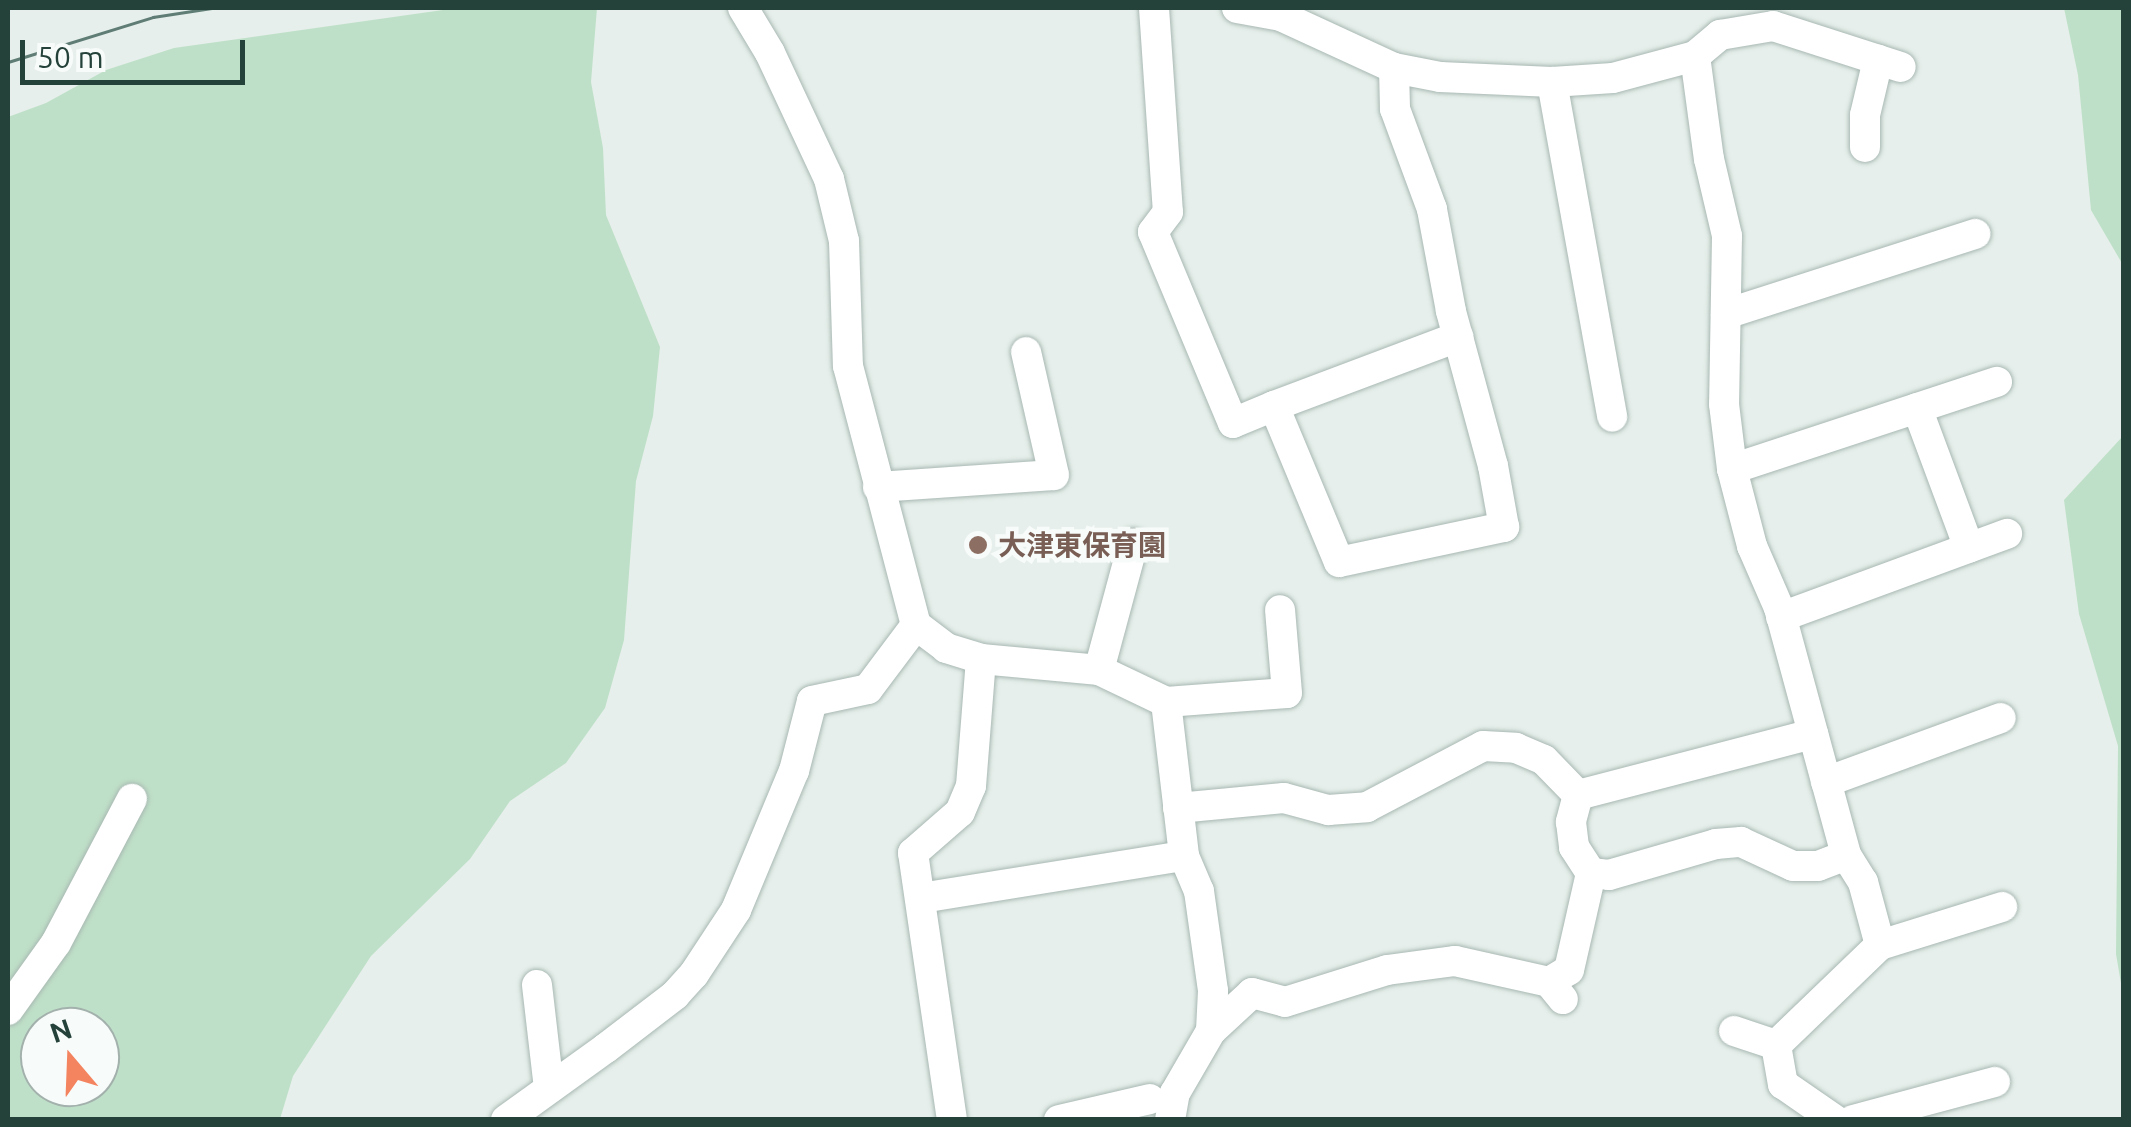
<!DOCTYPE html>
<html>
<head>
<meta charset="utf-8">
<style>
  body { margin:0 }
  #map { position:relative; width:2131px; height:1127px; overflow:hidden; background:#e6efeb; font-family:Ubuntu,"Noto Sans JP",sans-serif }
  div>[style] { position:absolute }
  .green>* { inset:0; background:#bfe0c8 }
  .roads { filter:drop-shadow(0 0 2px #a8b8b2) drop-shadow(0 0 2px #a8b8b2) }
  .minor>* { height:30px; margin:-15px; padding:0 15px; transform-origin:15px; border-radius:15px; background:#fff }
  .tram>* { height:2.5px; margin:-1.25px; padding:0 1.25px; transform-origin:1.25px; border-radius:1.25px; background:#5f7d75 }
  .dots>* { width:28px; height:28px; translate:-50% -50%; box-sizing:border-box; border:5px solid #f7fbf9; border-radius:50% }
  span { translate:-50% -50%; white-space:nowrap; text-align:center; line-height:1.15; -webkit-text-stroke:9px #f7fbf9; paint-order:stroke }
  .education-label { font-size:28px; color:#785e54; font-weight:700 }
  .left { translate:0 -50%; text-align:left }
  .frame { position:absolute; inset:0; border:10px solid #24423a; pointer-events:none }
  .north { position:absolute; left:20px; top:1007px; width:100px; height:100px; box-sizing:border-box; background:#f7fbf9; border:2px solid #a3b1ad; border-radius:50%; rotate:341deg; font-size:28px; font-weight:700; line-height:40px; text-align:center; color:#24423a }
  .north::after { content:''; display:block; margin:auto; width:35px; height:45px; background:#f4845f; clip-path:polygon(50% 0,100% 100%,50% 72%,0 100%) }
  .scale { position:absolute; left:20px; top:40px; width:225px; height:45px; box-sizing:border-box; border:5px solid #24423a; border-top:0; padding-left:12px; font-size:30px; line-height:35px; white-space:nowrap; color:#24423a; -webkit-text-stroke:8px #f7fbf9; paint-order:stroke }
</style>
</head>
<body>
<div id="map">
  <div class="green">
    <i style="clip-path:polygon(evenodd,457px 8px,597px 8px,591px 82px,603px 148px,606px 215px,660px 347px,653px 416px,636px 481px,624px 640px,605px 708px,566px 763px,510px 801px,470px 859px,371px 956px,293px 1076px,280px 1119px,8px 1119px,8px 117px,46px 103px,106px 70px,174px 48px,457px 8px,40px 1027px,100px 1027px,100px 1087px,40px 1087px,40px 1027px)"></i>
    <i style="clip-path:polygon(2064px 8px,2123px 8px,2123px 265px,2091px 210px,2078px 75px)"></i>
    <i style="clip-path:polygon(2123px 436px,2123px 995px,2116px 954px,2118px 746px,2079px 614px,2064px 500px)"></i>
  </div>
  <div class="roads">
    <div class="minor">
      <i style="left:743px;top:8px;width:52px;rotate:59deg"></i>
      <i style="left:770px;top:53px;width:139px;rotate:64.9deg"></i>
      <i style="left:829px;top:179px;width:64px;rotate:76.4deg"></i>
      <i style="left:844px;top:241px;width:125px;rotate:88.2deg"></i>
      <i style="left:848px;top:366px;width:268px;rotate:75.3deg"></i>
      <i style="left:916px;top:625px;width:38px;rotate:37deg"></i>
      <i style="left:946px;top:648px;width:37px;rotate:17deg"></i>
      <i style="left:981px;top:659px;width:119px;rotate:5.3deg"></i>
      <i style="left:1099px;top:670px;width:74px;rotate:25.5deg"></i>
      <i style="left:1166px;top:702px;width:155px;rotate:83.3deg"></i>
      <i style="left:1184px;top:856px;width:38px;rotate:67deg"></i>
      <i style="left:1199px;top:891px;width:101px;rotate:82deg"></i>
      <i style="left:1213px;top:991px;width:40px;rotate:92.9deg"></i>
      <i style="left:1211px;top:1031px;width:56px;rotate:-42.8deg"></i>
      <i style="left:1252px;top:993px;width:34px;rotate:15deg"></i>
      <i style="left:1285px;top:1002px;width:107px;rotate:-17.4deg"></i>
      <i style="left:1387px;top:970px;width:69px;rotate:-7.5deg"></i>
      <i style="left:1455px;top:961px;width:96px;rotate:12.6deg"></i>
      <i style="left:1549px;top:982px;width:22px;rotate:51deg"></i>
      <i style="left:1154px;top:8px;width:204px;rotate:86.1deg"></i>
      <i style="left:1168px;top:212px;width:25px;rotate:127deg"></i>
      <i style="left:1153px;top:232px;width:207px;rotate:67.3deg"></i>
      <i style="left:1233px;top:423px;width:44px;rotate:-22.5deg"></i>
      <i style="left:1274px;top:406px;width:169px;rotate:67.4deg"></i>
      <i style="left:1339px;top:562px;width:169px;rotate:-12deg"></i>
      <i style="left:1504px;top:527px;width:62px;rotate:-100.2deg"></i>
      <i style="left:1493px;top:466px;width:161px;rotate:-105.2deg"></i>
      <i style="left:1451px;top:311px;width:104px;rotate:-100.6deg"></i>
      <i style="left:1432px;top:209px;width:107px;rotate:-110.3deg"></i>
      <i style="left:1395px;top:109px;width:41px;rotate:-91.4deg"></i>
      <i style="left:1237px;top:8px;width:45px;rotate:10.3deg"></i>
      <i style="left:1281px;top:16px;width:124px;rotate:24.7deg"></i>
      <i style="left:1394px;top:68px;width:47px;rotate:11.1deg"></i>
      <i style="left:1440px;top:77px;width:112px;rotate:2.6deg"></i>
      <i style="left:1552px;top:82px;width:61px;rotate:-3.8deg"></i>
      <i style="left:1613px;top:78px;width:85px;rotate:-15deg"></i>
      <i style="left:1695px;top:56px;width:104px;rotate:82.3deg"></i>
      <i style="left:1709px;top:159px;width:79px;rotate:76.8deg"></i>
      <i style="left:1727px;top:236px;width:168px;rotate:91deg"></i>
      <i style="left:1724px;top:404px;width:65px;rotate:83deg"></i>
      <i style="left:1732px;top:469px;width:80px;rotate:75.4deg"></i>
      <i style="left:1752px;top:546px;width:68px;rotate:66.5deg"></i>
      <i style="left:1779px;top:608px;width:256px;rotate:74.8deg"></i>
      <i style="left:1846px;top:855px;width:32px;rotate:58deg"></i>
      <i style="left:1863px;top:882px;width:65px;rotate:74.9deg"></i>
      <i style="left:1880px;top:945px;width:144px;rotate:136.1deg"></i>
      <i style="left:1776px;top:1045px;width:40px;rotate:80deg"></i>
      <i style="left:1783px;top:1084px;width:63px;rotate:34.7deg"></i>
      <i style="left:1695px;top:56px;width:33px;rotate:-40deg"></i>
      <i style="left:1720px;top:35px;width:54px;rotate:-9.6deg"></i>
      <i style="left:1773px;top:26px;width:134px;rotate:17.8deg"></i>
      <i style="left:1552px;top:82px;width:340px;rotate:79.8deg"></i>
      <i style="left:1865px;top:147px;width:32px;rotate:-90deg"></i>
      <i style="left:1865px;top:115px;width:57px;rotate:-76.7deg"></i>
      <i style="left:1726px;top:314px;width:262px;rotate:-17.8deg"></i>
      <i style="left:1274px;top:406px;width:197px;rotate:-20.6deg"></i>
      <i style="left:1917px;top:408px;width:149px;rotate:69.6deg"></i>
      <i style="left:1732px;top:469px;width:279px;rotate:-18.2deg"></i>
      <i style="left:878px;top:487px;width:176px;rotate:-3.9deg"></i>
      <i style="left:1054px;top:475px;width:126px;rotate:-102.8deg"></i>
      <i style="left:1781px;top:617px;width:241px;rotate:-20.2deg"></i>
      <i style="left:1099px;top:670px;width:131px;rotate:-74.9deg"></i>
      <i style="left:1166px;top:702px;width:121px;rotate:-4.3deg"></i>
      <i style="left:1287px;top:693px;width:83px;rotate:-94.8deg"></i>
      <i style="left:1826px;top:782px;width:186px;rotate:-20.1deg"></i>
      <i style="left:1578px;top:795px;width:28px;rotate:105deg"></i>
      <i style="left:1571px;top:822px;width:25px;rotate:83deg"></i>
      <i style="left:1574px;top:847px;width:31px;rotate:57deg"></i>
      <i style="left:1591px;top:873px;width:18px;rotate:6deg"></i>
      <i style="left:1609px;top:875px;width:111px;rotate:-16.2deg"></i>
      <i style="left:1716px;top:844px;width:25px;rotate:-5deg"></i>
      <i style="left:1741px;top:842px;width:57px;rotate:24.8deg"></i>
      <i style="left:1793px;top:866px;width:25px"></i>
      <i style="left:1818px;top:866px;width:30px;rotate:-21deg"></i>
      <i style="left:1178px;top:808px;width:106px;rotate:-5.4deg"></i>
      <i style="left:1284px;top:798px;width:46px;rotate:15.3deg"></i>
      <i style="left:1328px;top:810px;width:39px;rotate:-4deg"></i>
      <i style="left:1367px;top:807px;width:131px;rotate:-27.7deg"></i>
      <i style="left:1483px;top:746px;width:33px;rotate:3deg"></i>
      <i style="left:1516px;top:748px;width:30px;rotate:23deg"></i>
      <i style="left:1544px;top:760px;width:49px;rotate:45.8deg"></i>
      <i style="left:1578px;top:795px;width:243px;rotate:-14.6deg"></i>
      <i style="left:921px;top:898px;width:266px;rotate:-9.1deg"></i>
      <i style="left:1880px;top:945px;width:128px;rotate:-17.3deg"></i>
      <i style="left:1549px;top:982px;width:23px;rotate:-31deg"></i>
      <i style="left:1569px;top:970px;width:99px;rotate:-77.2deg"></i>
      <i style="left:537px;top:985px;width:104px;rotate:83.4deg"></i>
      <i style="left:8px;top:1010px;width:82px;rotate:-54.4deg"></i>
      <i style="left:56px;top:943px;width:163px;rotate:-62.2deg"></i>
      <i style="left:1734px;top:1031px;width:44px;rotate:18.4deg"></i>
      <i style="left:506px;top:1120px;width:123px;rotate:-35.8deg"></i>
      <i style="left:606px;top:1048px;width:87px;rotate:-37.5deg"></i>
      <i style="left:675px;top:995px;width:28px;rotate:-48deg"></i>
      <i style="left:694px;top:974px;width:77px;rotate:-56.7deg"></i>
      <i style="left:736px;top:910px;width:151px;rotate:-67.4deg"></i>
      <i style="left:794px;top:771px;width:72px;rotate:-75.6deg"></i>
      <i style="left:812px;top:701px;width:57px;rotate:-12.1deg"></i>
      <i style="left:868px;top:689px;width:80px;rotate:-53.1deg"></i>
      <i style="left:952px;top:1120px;width:270px;rotate:-98.3deg"></i>
      <i style="left:913px;top:853px;width:62px;rotate:-41.1deg"></i>
      <i style="left:960px;top:812px;width:28px;rotate:-67deg"></i>
      <i style="left:971px;top:786px;width:127px;rotate:-85.5deg"></i>
      <i style="left:1059px;top:1120px;width:93px;rotate:-13deg"></i>
      <i style="left:1170px;top:1120px;width:27px;rotate:-80deg"></i>
      <i style="left:1175px;top:1093px;width:72px;rotate:-59.9deg"></i>
      <i style="left:1853px;top:1120px;width:147px;rotate:-15deg"></i>
    </div>
  </div>
  <div class="tram">
    <i style="left:8px;top:62px;width:152px;rotate:-17.2deg"></i>
    <i style="left:153px;top:17px;width:59px;rotate:-8.8deg"></i>
  </div>
  <div class="dots">
    <i style="left:978px;top:545px;background:#8d6e63"></i>
  </div>
  <div class="education-label">
    <span class="left" style="left:998px;top:545px">大津東保育園</span>
  </div>
  <div class="frame"></div>
  <div class="north">N</div>
  <div class="scale">50 m</div>
</div>
</body>
</html>
